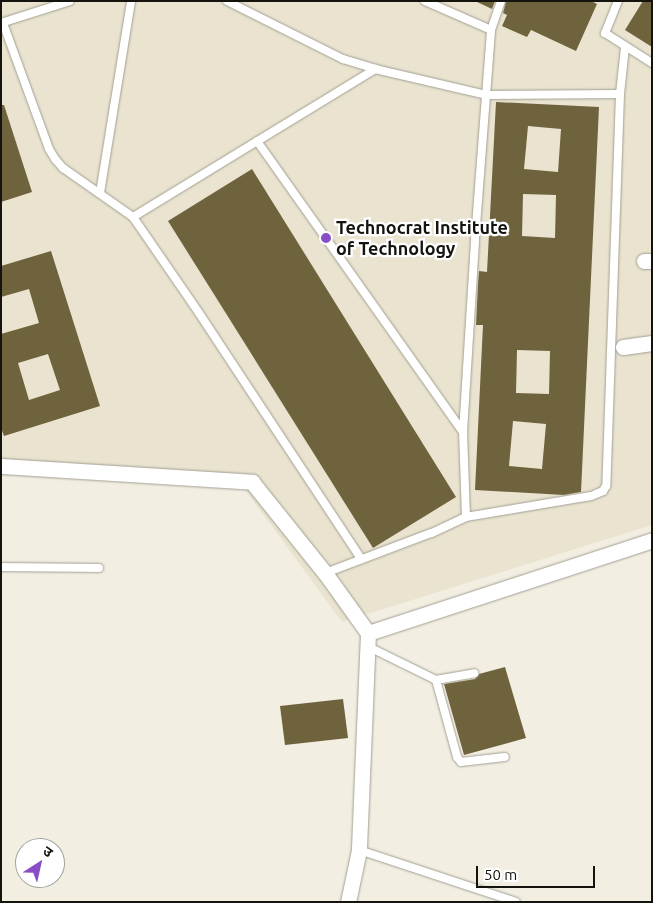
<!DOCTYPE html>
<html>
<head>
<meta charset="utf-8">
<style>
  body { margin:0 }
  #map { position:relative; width:653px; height:903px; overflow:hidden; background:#f2eee2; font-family:Ubuntu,"Noto Sans Devanagari",sans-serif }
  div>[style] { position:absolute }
  .built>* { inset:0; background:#e9e3cf }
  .building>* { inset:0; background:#6f633d }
  .roads { filter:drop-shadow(0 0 1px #a29f93) drop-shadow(0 0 1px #a29f93) }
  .service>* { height:8px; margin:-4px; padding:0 4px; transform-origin:4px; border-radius:4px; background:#fff }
  .minor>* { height:15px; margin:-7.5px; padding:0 7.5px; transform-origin:7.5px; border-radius:7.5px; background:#fff }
  .dots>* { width:14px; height:14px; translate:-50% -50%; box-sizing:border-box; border:2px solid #fff; border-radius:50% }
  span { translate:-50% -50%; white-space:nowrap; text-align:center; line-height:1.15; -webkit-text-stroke:4.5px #fff; paint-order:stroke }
  .poi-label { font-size:18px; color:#14130e; font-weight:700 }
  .left { translate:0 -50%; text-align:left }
  .frame { position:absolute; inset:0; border:2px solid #14130e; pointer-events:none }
  .north { position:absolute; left:15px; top:838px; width:50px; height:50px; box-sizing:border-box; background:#fff; border:1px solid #a1a19f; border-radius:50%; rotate:35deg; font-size:14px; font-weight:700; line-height:20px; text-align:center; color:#14130e }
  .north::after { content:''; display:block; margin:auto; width:18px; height:22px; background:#894ec5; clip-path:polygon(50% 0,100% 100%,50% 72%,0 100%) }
  .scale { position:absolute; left:476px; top:866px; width:119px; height:22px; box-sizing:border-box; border:2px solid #14130e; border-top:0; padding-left:6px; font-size:15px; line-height:18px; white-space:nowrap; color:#14130e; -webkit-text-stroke:4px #fff; paint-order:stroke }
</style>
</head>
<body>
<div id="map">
  <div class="built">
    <i style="clip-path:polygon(1px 1px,652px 1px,652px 525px,342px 622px,243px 487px,1px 475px)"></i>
  </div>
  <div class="building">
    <i style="clip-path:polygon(475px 1px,495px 1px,492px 9px)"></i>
    <i style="clip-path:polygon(506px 1px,591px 1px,597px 4px,576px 51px,531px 30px,527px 37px,502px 26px,507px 15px,503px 13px)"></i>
    <i style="clip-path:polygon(643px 1px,652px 1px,652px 47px,625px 30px)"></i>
    <i style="clip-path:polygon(evenodd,496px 102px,599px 107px,581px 492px,564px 495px,475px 490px,483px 325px,476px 325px,478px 283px,479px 271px,487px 272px,496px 102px,528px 126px,561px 129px,558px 172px,524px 169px,528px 126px,496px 102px,523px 194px,556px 195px,555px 238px,522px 236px,523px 194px,496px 102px,517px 350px,550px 351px,549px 394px,516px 393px,517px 350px,496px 102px,513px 421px,546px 424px,542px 469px,509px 466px,513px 421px)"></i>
    <i style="clip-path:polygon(1px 105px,4px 105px,32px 192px,1px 202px)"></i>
    <i style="clip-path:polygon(252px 169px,456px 497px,373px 548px,168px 221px)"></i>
    <i style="clip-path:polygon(evenodd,51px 251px,100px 406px,4px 436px,1px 428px,1px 334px,39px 323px,29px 289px,1px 297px,1px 266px,51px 251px,48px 354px,60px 390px,29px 400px,18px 363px,48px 354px)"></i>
    <i style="clip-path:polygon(505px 667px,526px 738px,464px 755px,444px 684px,475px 679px,479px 674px)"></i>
    <i style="clip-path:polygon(343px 699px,348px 738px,285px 745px,280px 706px)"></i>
  </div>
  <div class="roads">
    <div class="service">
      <i style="left:227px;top:1px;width:130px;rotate:26.6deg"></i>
      <i style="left:343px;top:59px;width:34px;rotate:17deg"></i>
      <i style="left:375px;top:69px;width:115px;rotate:13.1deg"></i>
      <i style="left:487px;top:95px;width:133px;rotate:-0.4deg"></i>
      <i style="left:620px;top:94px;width:392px;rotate:92deg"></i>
      <i style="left:606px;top:486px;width:6px;rotate:121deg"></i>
      <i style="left:603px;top:491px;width:13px;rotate:157deg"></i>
      <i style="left:591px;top:496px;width:127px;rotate:170.5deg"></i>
      <i style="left:466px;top:517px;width:38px;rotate:155deg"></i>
      <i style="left:431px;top:533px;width:113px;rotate:159.3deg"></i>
      <i style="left:425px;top:1px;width:72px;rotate:23.7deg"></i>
      <i style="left:618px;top:1px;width:35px;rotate:112deg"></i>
      <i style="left:605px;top:33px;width:56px;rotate:32.6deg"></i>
      <i style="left:1px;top:23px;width:72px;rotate:-17.7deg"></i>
      <i style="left:3px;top:23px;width:134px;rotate:69.9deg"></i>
      <i style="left:49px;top:149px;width:13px;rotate:58deg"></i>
      <i style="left:56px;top:160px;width:11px;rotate:49deg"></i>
      <i style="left:63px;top:168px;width:85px;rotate:35deg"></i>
      <i style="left:133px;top:217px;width:116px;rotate:55.5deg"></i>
      <i style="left:199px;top:313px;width:295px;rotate:56.6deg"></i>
      <i style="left:620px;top:94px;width:47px;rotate:-83.9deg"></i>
      <i style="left:257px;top:141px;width:357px;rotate:54.7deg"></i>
      <i style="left:100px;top:193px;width:194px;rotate:-80.8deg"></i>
      <i style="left:133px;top:217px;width:284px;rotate:-31.4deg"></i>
      <i style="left:466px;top:517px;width:85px;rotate:-92deg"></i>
      <i style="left:463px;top:432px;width:193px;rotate:-86.4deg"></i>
      <i style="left:475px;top:239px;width:210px;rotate:-85.6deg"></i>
      <i style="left:491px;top:30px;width:31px;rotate:-71deg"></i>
      <i style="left:1px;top:567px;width:98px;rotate:0.6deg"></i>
      <i style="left:367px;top:646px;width:77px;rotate:26.2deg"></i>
      <i style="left:436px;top:680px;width:80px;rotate:74.7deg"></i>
      <i style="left:457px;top:757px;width:6px;rotate:51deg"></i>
      <i style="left:461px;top:762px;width:44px;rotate:-6.5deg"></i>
      <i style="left:436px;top:680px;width:39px;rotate:-10deg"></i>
      <i style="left:359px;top:850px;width:165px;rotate:18.3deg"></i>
    </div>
    <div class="minor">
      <i style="left:644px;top:261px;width:8px"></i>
      <i style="left:623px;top:347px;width:29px;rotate:-8deg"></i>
      <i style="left:1px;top:466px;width:252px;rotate:3.6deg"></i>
      <i style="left:252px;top:482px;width:117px;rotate:51.3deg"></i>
      <i style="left:325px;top:573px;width:74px;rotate:54.4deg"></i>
      <i style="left:368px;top:633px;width:217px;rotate:92.4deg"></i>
      <i style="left:359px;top:850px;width:53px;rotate:101.9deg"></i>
      <i style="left:368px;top:633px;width:299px;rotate:-18.1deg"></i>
    </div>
  </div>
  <div class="dots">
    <i style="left:326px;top:238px;background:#894ec5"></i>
  </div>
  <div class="poi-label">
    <span class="left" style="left:336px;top:238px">Technocrat Institute<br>of Technology</span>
  </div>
  <div class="frame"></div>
  <div class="north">उ</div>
  <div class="scale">50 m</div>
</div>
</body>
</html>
